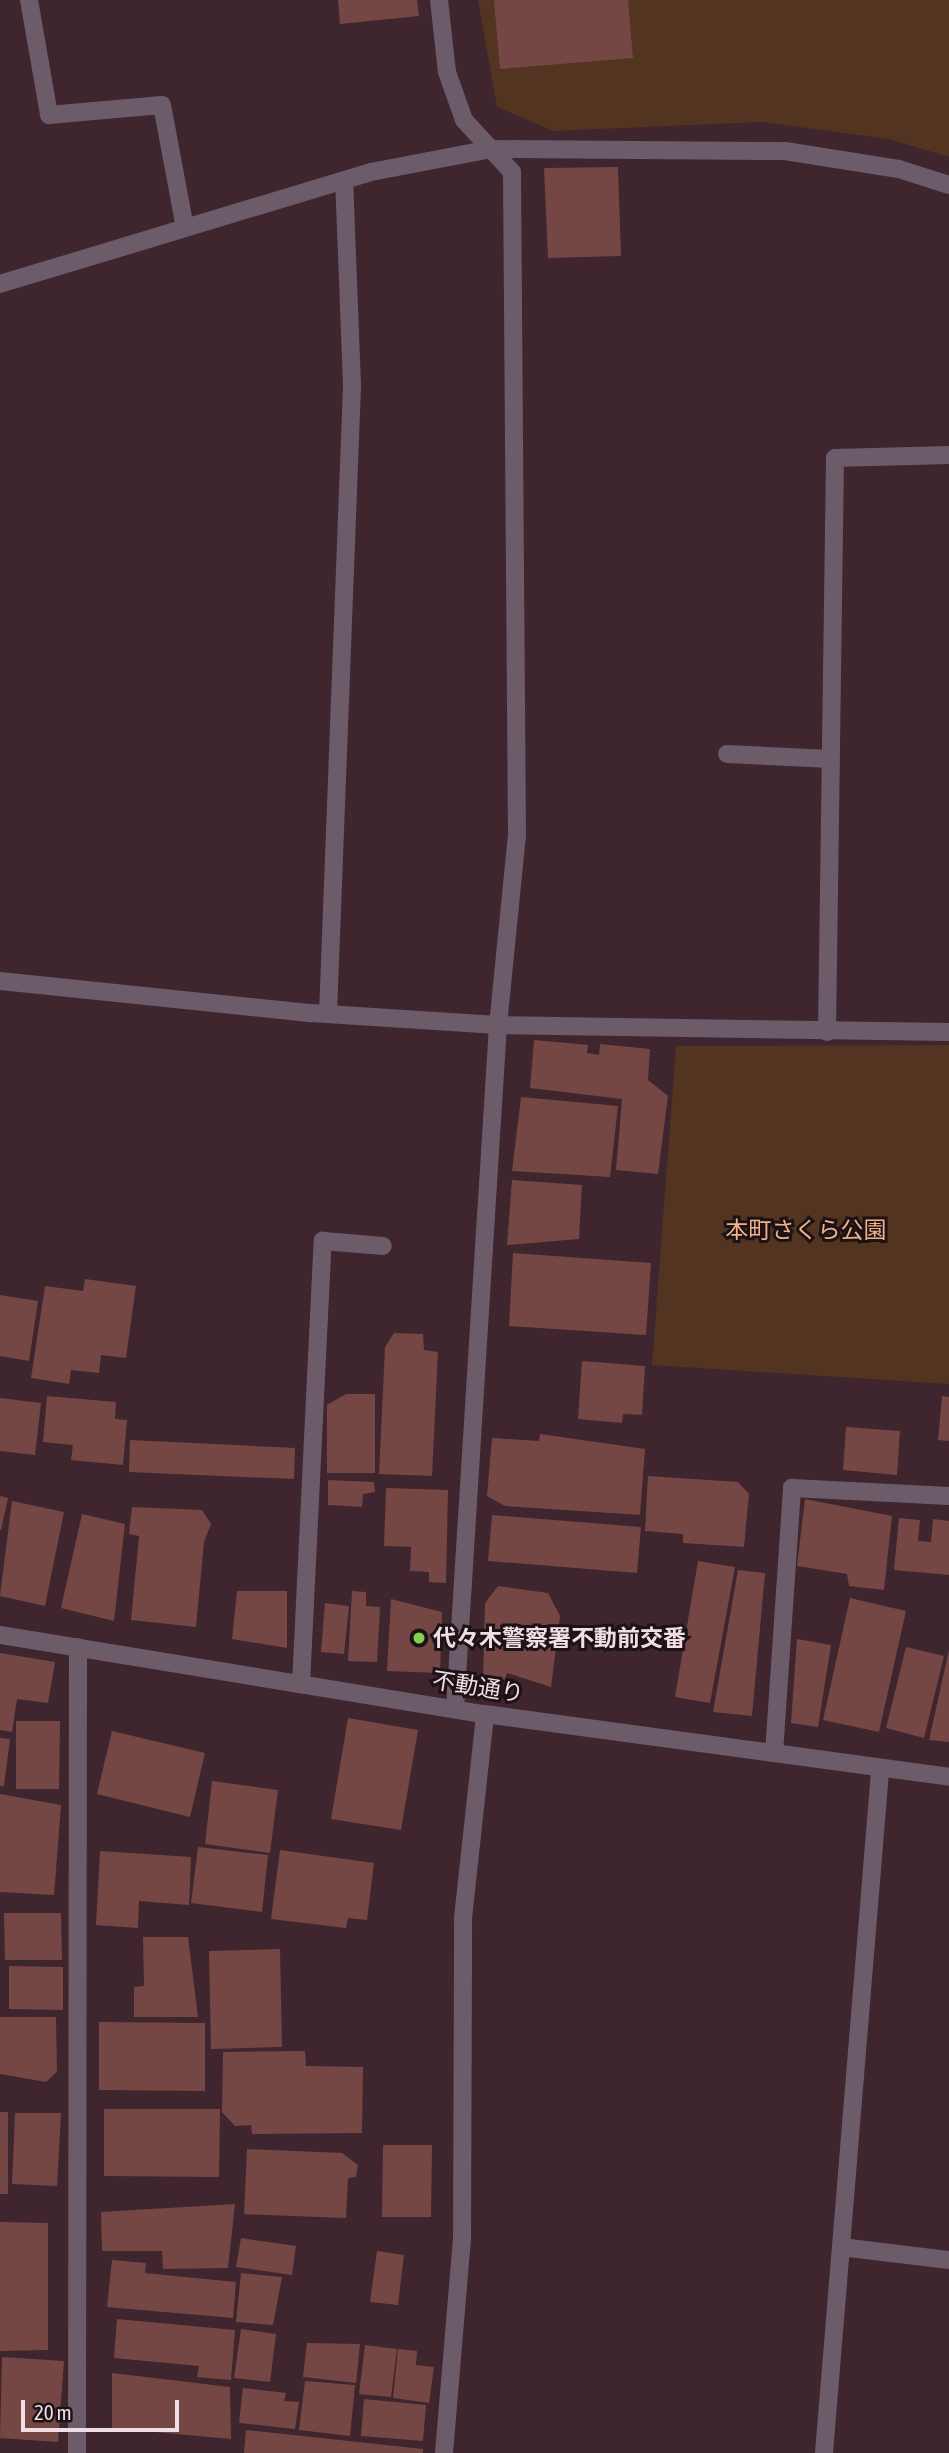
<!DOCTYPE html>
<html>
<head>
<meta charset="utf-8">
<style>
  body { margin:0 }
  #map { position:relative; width:949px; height:2453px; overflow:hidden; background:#3e252e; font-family:"Asap Condensed","Noto Sans JP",sans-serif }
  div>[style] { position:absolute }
  .green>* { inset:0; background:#523421 }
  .building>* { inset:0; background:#754744 }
  .lane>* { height:18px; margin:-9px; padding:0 9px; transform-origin:9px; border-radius:9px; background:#6c5c6a }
  .street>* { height:18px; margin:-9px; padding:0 9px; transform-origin:9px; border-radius:9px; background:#6c5c6a }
  .dots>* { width:19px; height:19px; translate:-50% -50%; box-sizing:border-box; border:4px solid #1d1216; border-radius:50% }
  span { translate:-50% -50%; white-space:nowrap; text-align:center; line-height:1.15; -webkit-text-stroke:6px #1d1216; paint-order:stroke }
  .park-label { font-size:23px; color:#f2b189 }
  .poi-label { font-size:23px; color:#efdee3; font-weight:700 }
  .left { translate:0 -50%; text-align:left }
  .street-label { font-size:23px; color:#efdee3 }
  .scale { position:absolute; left:21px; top:2400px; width:158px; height:32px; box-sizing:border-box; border:4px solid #efdee3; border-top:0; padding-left:9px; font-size:21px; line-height:24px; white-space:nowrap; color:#efdee3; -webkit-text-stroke:5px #1d1216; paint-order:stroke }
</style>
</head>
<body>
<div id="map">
  <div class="green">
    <i style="clip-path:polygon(478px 0,949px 0,949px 157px,889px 139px,762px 122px,553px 131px,497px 107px)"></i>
    <i style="clip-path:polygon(949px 1045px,949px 1384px,652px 1365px,676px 1046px)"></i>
  </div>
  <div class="building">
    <i style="clip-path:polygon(338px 0,417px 0,419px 16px,340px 24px)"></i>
    <i style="clip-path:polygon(494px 0,628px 0,633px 58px,500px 69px)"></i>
    <i style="clip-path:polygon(618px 167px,621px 256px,548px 258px,544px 168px)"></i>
    <i style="clip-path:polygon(534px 1040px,588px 1045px,587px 1053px,599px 1055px,600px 1044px,650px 1049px,648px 1080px,668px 1096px,658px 1174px,616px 1170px,622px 1099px,530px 1088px)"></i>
    <i style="clip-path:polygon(521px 1097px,618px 1106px,610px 1177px,512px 1171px)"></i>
    <i style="clip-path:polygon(512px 1180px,582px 1185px,579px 1239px,507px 1245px)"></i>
    <i style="clip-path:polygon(513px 1253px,651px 1263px,646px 1335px,509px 1326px)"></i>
    <i style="clip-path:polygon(85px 1279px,136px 1286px,126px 1358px,101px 1355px,99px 1373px,71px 1370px,69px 1384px,31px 1378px,45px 1286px,83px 1291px)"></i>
    <i style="clip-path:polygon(0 1295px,38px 1301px,29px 1361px,0 1356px)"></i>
    <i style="clip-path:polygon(394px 1333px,423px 1334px,424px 1350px,438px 1352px,432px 1476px,379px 1474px,385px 1347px)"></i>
    <i style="clip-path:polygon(582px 1361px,645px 1366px,642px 1415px,623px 1414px,622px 1423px,578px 1419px)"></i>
    <i style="clip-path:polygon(346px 1394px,375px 1394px,375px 1473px,327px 1473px,327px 1405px)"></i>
    <i style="clip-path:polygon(47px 1396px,116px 1402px,115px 1419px,127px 1420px,123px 1465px,71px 1460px,73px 1445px,43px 1442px)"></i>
    <i style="clip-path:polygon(942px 1396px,949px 1397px,949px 1441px,938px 1440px)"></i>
    <i style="clip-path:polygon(0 1398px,41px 1403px,35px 1455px,0 1451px)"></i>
    <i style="clip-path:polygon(846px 1427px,900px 1431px,897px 1475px,843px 1470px)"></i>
    <i style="clip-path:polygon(540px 1434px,645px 1449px,640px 1515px,505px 1506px,487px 1496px,492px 1438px,539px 1441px)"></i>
    <i style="clip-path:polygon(130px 1440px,295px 1448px,294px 1479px,129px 1472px)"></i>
    <i style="clip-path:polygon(648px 1476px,738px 1482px,749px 1494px,744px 1547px,683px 1543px,683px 1534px,645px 1531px)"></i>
    <i style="clip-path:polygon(328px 1480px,374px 1482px,375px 1492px,363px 1494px,362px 1507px,328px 1505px)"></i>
    <i style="clip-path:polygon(386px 1488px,448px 1490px,446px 1583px,429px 1582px,429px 1572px,410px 1571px,411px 1547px,384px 1546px)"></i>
    <i style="clip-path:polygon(0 1496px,8px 1498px,1px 1530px,0 1530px)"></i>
    <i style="clip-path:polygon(805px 1499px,892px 1516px,884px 1590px,849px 1586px,847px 1574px,797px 1566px)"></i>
    <i style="clip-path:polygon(12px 1501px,64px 1512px,45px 1606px,0 1596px)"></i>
    <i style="clip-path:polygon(132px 1507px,202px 1510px,211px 1524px,204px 1542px,196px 1627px,131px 1620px,139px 1536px,129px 1534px)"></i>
    <i style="clip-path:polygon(82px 1514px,125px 1524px,114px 1621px,61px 1608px)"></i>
    <i style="clip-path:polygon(492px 1515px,641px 1527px,637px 1573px,488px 1561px)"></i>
    <i style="clip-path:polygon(899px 1518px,920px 1520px,918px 1541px,931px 1542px,933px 1519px,949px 1521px,949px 1575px,894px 1570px)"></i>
    <i style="clip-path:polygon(698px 1561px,735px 1567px,710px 1703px,675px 1697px)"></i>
    <i style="clip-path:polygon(738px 1570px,765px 1573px,752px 1716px,713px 1712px)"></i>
    <i style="clip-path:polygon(498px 1586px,548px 1593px,560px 1616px,551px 1687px,507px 1673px,504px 1681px,483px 1678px,485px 1603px)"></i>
    <i style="clip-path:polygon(237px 1591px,287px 1591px,287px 1648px,232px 1639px)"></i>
    <i style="clip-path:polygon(352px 1591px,366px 1592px,366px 1606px,380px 1607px,377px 1662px,348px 1661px)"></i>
    <i style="clip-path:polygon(850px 1598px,906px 1611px,879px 1732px,823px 1720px)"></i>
    <i style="clip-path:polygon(391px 1599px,442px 1612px,440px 1673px,387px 1671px)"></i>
    <i style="clip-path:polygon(325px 1603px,349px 1606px,344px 1654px,321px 1652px)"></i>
    <i style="clip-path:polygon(797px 1639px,831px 1645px,818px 1727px,791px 1723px)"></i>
    <i style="clip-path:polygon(906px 1647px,944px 1656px,924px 1738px,886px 1728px)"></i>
    <i style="clip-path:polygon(949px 1650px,949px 1742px,929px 1740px)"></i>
    <i style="clip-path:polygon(0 1653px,55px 1662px,48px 1703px,17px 1699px,12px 1732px,0 1730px)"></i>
    <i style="clip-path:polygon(348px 1718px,418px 1730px,401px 1830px,331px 1819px)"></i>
    <i style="clip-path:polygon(16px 1721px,60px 1721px,59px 1789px,16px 1789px)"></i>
    <i style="clip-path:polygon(112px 1731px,205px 1753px,190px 1817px,97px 1794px)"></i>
    <i style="clip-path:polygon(0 1738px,10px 1739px,4px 1786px,0 1786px)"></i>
    <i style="clip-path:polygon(212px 1781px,278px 1790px,270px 1853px,205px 1844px)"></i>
    <i style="clip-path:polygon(0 1794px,61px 1805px,54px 1895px,0 1892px)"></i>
    <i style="clip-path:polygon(198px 1847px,268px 1855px,262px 1912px,191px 1903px)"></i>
    <i style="clip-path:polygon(280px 1850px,374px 1863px,367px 1920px,348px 1918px,346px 1928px,271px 1919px)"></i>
    <i style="clip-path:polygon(100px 1851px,191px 1857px,189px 1905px,139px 1901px,138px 1928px,96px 1925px)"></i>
    <i style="clip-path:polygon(4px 1913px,61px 1913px,62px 1960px,5px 1960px)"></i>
    <i style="clip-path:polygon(143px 1937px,188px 1937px,198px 2017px,134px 2017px,134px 1987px,144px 1986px)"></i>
    <i style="clip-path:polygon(280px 1949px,282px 2047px,211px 2049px,209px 1951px)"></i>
    <i style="clip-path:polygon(9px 1966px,63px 1967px,63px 2010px,9px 2009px)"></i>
    <i style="clip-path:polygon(0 2017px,56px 2017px,57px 2072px,46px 2082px,0 2074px)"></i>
    <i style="clip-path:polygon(99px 2022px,205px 2023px,205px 2091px,99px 2090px)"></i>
    <i style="clip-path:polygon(305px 2051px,306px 2066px,363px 2067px,362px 2133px,252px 2134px,251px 2125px,235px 2126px,222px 2112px,223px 2052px)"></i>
    <i style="clip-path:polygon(104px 2109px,220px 2109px,219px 2177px,104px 2176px)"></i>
    <i style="clip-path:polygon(0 2112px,8px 2112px,8px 2194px,0 2194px)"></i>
    <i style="clip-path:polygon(15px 2113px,61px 2113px,57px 2186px,12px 2184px)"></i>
    <i style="clip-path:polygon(383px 2145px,432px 2145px,431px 2217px,382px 2217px)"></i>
    <i style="clip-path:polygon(247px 2149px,342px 2153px,358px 2165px,356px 2177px,348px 2178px,346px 2218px,244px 2214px)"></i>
    <i style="clip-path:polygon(235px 2204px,228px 2268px,163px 2269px,162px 2251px,102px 2251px,101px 2212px)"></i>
    <i style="clip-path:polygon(0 2222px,48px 2223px,48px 2350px,0 2351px)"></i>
    <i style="clip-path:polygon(241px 2238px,296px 2246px,292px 2275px,236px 2267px)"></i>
    <i style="clip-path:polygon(377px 2251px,404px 2255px,398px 2305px,370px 2302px)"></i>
    <i style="clip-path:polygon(112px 2260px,146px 2263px,145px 2273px,236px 2282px,233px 2318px,107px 2307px)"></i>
    <i style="clip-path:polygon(241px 2273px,282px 2277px,273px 2325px,236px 2322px)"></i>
    <i style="clip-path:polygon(117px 2319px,235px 2330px,231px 2380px,197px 2377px,199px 2366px,114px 2358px)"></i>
    <i style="clip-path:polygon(241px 2329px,276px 2334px,270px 2382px,234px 2378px)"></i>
    <i style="clip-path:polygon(307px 2343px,360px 2344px,356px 2383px,303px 2377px)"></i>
    <i style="clip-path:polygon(365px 2345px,397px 2349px,391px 2397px,359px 2394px)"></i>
    <i style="clip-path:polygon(398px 2349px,417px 2351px,416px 2365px,434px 2367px,429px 2403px,393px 2398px)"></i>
    <i style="clip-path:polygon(2px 2357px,64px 2361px,58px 2442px,0 2438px)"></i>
    <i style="clip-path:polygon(112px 2373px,230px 2387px,231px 2439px,112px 2428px)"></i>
    <i style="clip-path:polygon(305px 2381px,355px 2385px,350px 2436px,299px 2430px)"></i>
    <i style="clip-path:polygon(243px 2388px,286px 2393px,284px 2401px,299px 2402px,295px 2429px,239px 2423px)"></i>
    <i style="clip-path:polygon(364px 2399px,426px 2405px,423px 2441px,361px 2436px)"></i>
    <i style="clip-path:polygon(246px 2430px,423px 2449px,423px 2453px,244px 2453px)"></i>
  </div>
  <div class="lane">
    <i style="left:29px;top:0;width:117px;rotate:80.1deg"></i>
    <i style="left:49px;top:115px;width:113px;rotate:-5.1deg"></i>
    <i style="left:162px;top:105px;width:125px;rotate:79.4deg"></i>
    <i style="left:727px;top:754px;width:104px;rotate:2.8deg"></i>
    <i style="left:328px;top:1014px;width:629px;rotate:-87.81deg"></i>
    <i style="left:352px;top:385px;width:205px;rotate:-92.2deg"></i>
    <i style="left:827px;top:1032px;width:574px;rotate:-89.2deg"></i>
    <i style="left:835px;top:458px;width:114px;rotate:-1.5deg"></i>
    <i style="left:301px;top:1684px;width:444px;rotate:-87.2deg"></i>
    <i style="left:323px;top:1241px;width:60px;rotate:4.8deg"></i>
    <i style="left:774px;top:1753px;width:266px;rotate:-86.1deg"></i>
    <i style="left:792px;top:1488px;width:157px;rotate:2.9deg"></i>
    <i style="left:841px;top:2247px;width:109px;rotate:6.9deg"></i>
    <i style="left:824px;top:2453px;width:683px;rotate:-85.3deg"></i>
  </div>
  <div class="street">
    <i style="left:439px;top:0;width:72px;rotate:83.7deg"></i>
    <i style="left:447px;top:72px;width:51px;rotate:70.5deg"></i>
    <i style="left:464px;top:120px;width:71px;rotate:47.3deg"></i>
    <i style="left:512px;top:172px;width:663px;rotate:89.57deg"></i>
    <i style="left:517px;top:835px;width:191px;rotate:95.7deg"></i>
    <i style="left:498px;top:1025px;width:684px;rotate:93.6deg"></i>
    <i style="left:0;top:284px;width:388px;rotate:-16.8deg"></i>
    <i style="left:371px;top:172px;width:123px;rotate:-10.8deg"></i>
    <i style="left:492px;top:149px;width:293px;rotate:0.4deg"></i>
    <i style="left:785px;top:151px;width:115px;rotate:9deg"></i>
    <i style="left:899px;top:169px;width:52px;rotate:17.7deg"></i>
    <i style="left:0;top:981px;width:313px;rotate:5.9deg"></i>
    <i style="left:311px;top:1013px;width:187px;rotate:3.7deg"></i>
    <i style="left:498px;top:1025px;width:451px;rotate:0.9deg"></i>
    <i style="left:0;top:1635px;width:491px;rotate:9.3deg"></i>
    <i style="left:485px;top:1714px;width:468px;rotate:7.7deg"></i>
    <i style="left:77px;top:2453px;width:806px;rotate:-89.93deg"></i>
    <i style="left:444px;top:2453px;width:214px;rotate:-85.2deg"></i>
    <i style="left:462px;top:2240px;width:322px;rotate:-89.8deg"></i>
    <i style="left:463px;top:1918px;width:205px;rotate:-83.8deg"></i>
  </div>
  <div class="dots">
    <i style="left:419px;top:1638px;background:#83d04f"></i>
  </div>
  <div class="park-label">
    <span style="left:806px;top:1230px">本町さくら公園</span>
  </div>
  <div class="poi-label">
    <span class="left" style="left:433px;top:1638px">代々木警察署不動前交番</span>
  </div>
  <div class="street-label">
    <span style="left:478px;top:1687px;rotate:9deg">不動通り</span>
  </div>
  <div class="scale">20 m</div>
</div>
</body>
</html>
